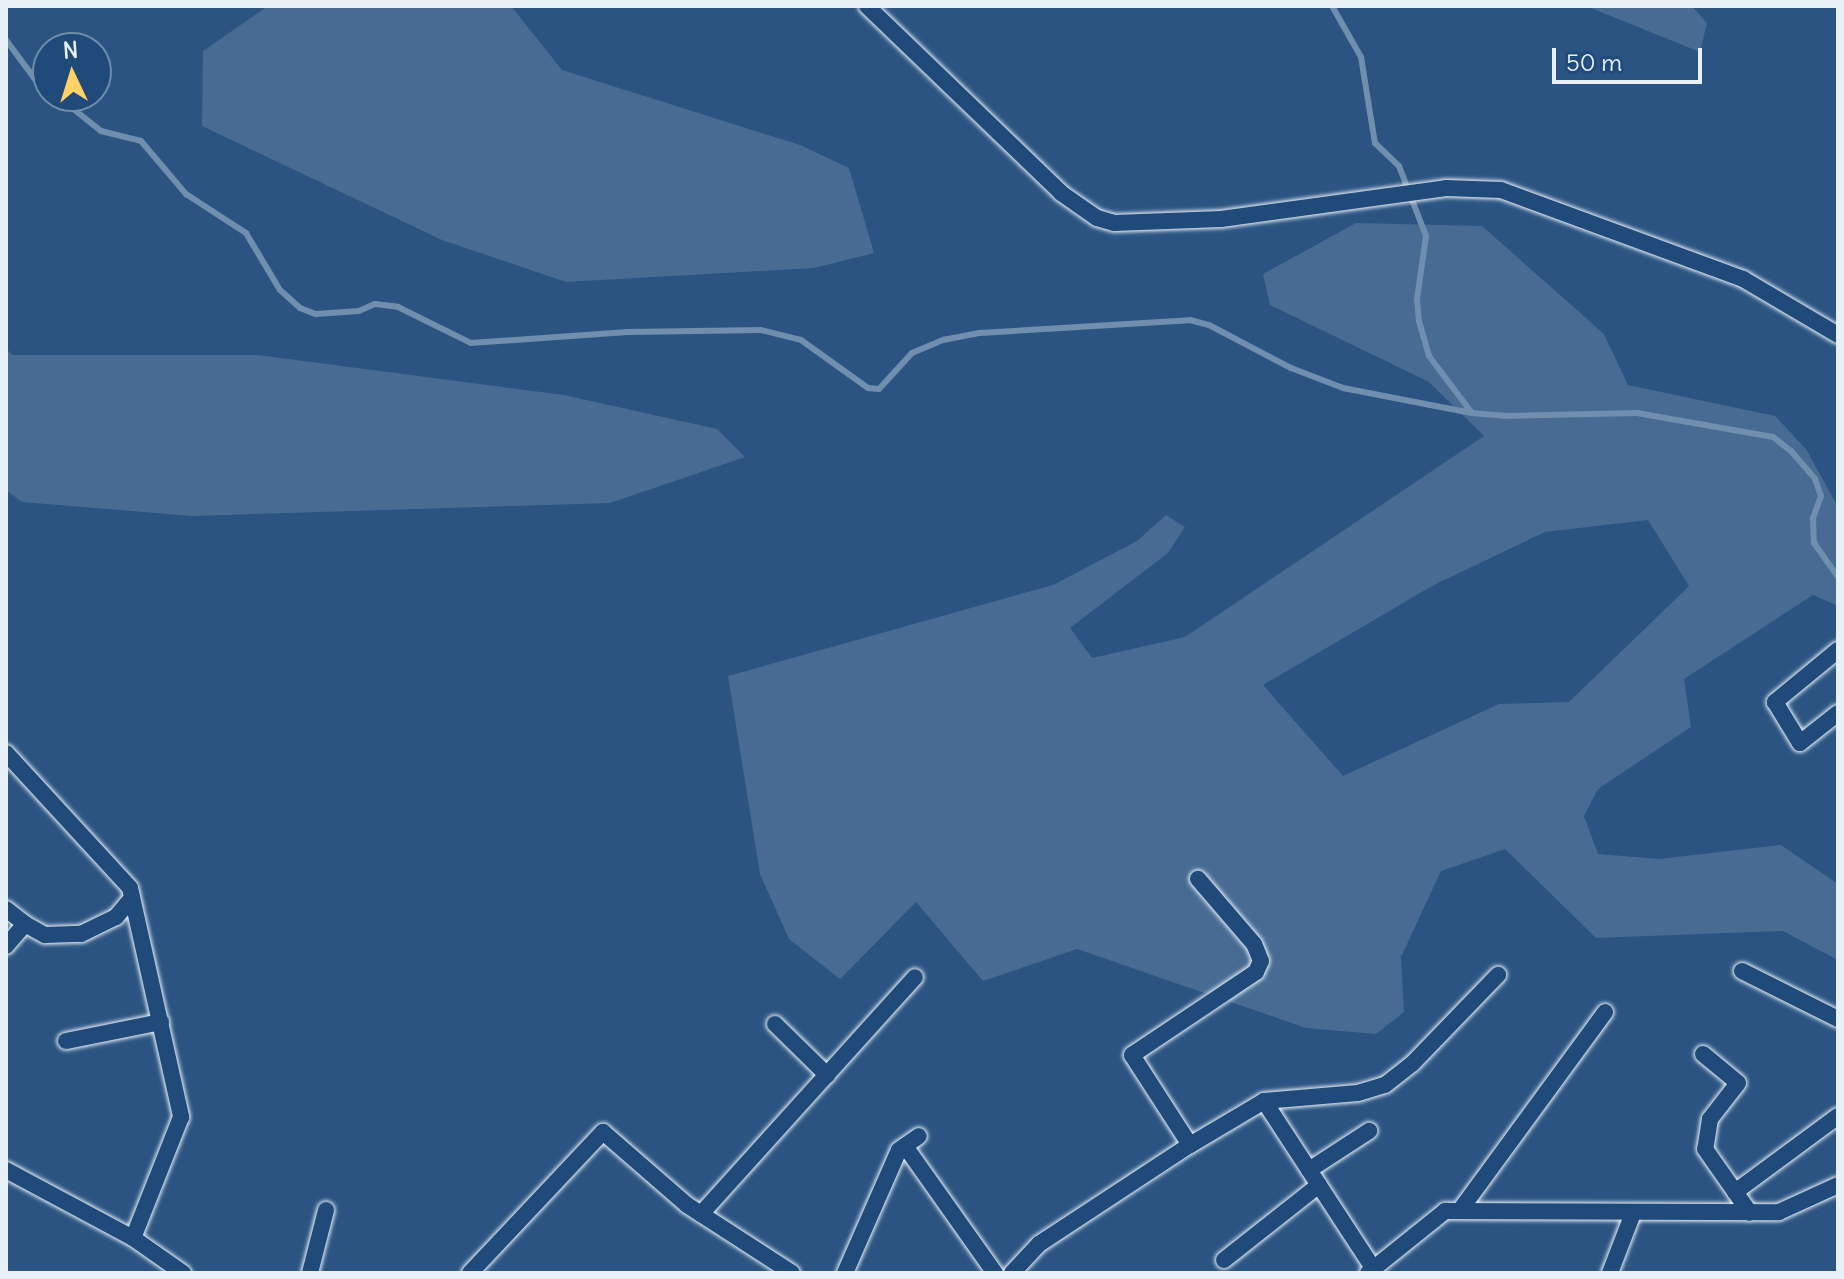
<!DOCTYPE html>
<html>
<head>
<meta charset="utf-8">
<style>
  body { margin:0 }
  #map { position:relative; width:1844px; height:1279px; overflow:hidden; background:#2b5482; font-family:Delius,sans-serif }
  div>[style] { position:absolute }
  .green>* { inset:0; background:#476b93 }
  .stream>* { height:6px; margin:-3px; padding:0 3px; transform-origin:3px; border-radius:3px; background:#708ead }
  .roads { filter:drop-shadow(0 0 2px #e8f1f8) drop-shadow(0 0 2px #e8f1f8) }
  .minor>* { height:16px; margin:-8px; padding:0 8px; transform-origin:8px; border-radius:8px; background:#1f4a7a }
  span { translate:-50% -50%; white-space:nowrap; text-align:center; line-height:1.15; -webkit-text-stroke:6px #1f4a7a; paint-order:stroke }
  .frame { position:absolute; inset:0; border:8px solid #e8f1f8; pointer-events:none }
  .north { position:absolute; left:32px; top:32px; width:80px; height:80px; box-sizing:border-box; background:#1f4a7a; border:2px solid #6f8dac; border-radius:50%; rotate:356deg; font-size:22px; font-weight:700; line-height:32px; text-align:center; color:#e8f1f8 }
  .north::after { content:''; display:block; margin:auto; width:28px; height:36px; background:#ffd166; clip-path:polygon(50% 0,100% 100%,50% 72%,0 100%) }
  .scale { position:absolute; left:1552px; top:48px; width:150px; height:36px; box-sizing:border-box; border:4px solid #e8f1f8; border-top:0; padding-left:10px; font-size:24px; line-height:28px; white-space:nowrap; color:#e8f1f8; -webkit-text-stroke:6px #1f4a7a; paint-order:stroke }
</style>
</head>
<body>
<div id="map">
  <div class="green">
    <i style="clip-path:polygon(268px 6px,511px 6px,562px 70px,800px 145px,849px 168px,874px 253px,814px 268px,566px 282px,442px 240px,202px 126px,203px 51px)"></i>
    <i style="clip-path:polygon(1586px 6px,1692px 6px,1707px 23px,1700px 52px)"></i>
    <i style="clip-path:polygon(evenodd,1356px 223px,1482px 226px,1604px 334px,1628px 385px,1775px 416px,1806px 449px,1838px 507px,1838px 606px,1813px 595px,1684px 679px,1691px 727px,1598px 789px,1584px 816px,1598px 854px,1659px 859px,1781px 845px,1838px 884px,1838px 960px,1783px 931px,1596px 938px,1505px 849px,1441px 871px,1401px 957px,1404px 1012px,1376px 1034px,1306px 1028px,1077px 949px,983px 981px,916px 902px,840px 979px,789px 939px,760px 874px,728px 676px,1053px 585px,1137px 541px,1166px 515px,1185px 527px,1168px 553px,1070px 628px,1092px 658px,1185px 637px,1484px 436px,1429px 382px,1270px 305px,1263px 274px,1356px 223px,1648px 520px,1689px 586px,1569px 702px,1499px 704px,1343px 776px,1263px 685px,1432px 586px,1545px 532px,1648px 520px)"></i>
    <i style="clip-path:polygon(6px 349px,13px 355px,258px 355px,564px 395px,717px 429px,745px 457px,610px 503px,192px 516px,22px 502px,6px 490px)"></i>
  </div>
  <div class="stream">
    <i style="left:1332px;top:6px;width:59px;rotate:60.4deg"></i>
    <i style="left:1361px;top:57px;width:87px;rotate:80.8deg"></i>
    <i style="left:1375px;top:143px;width:33px;rotate:44deg"></i>
    <i style="left:1399px;top:166px;width:75px;rotate:68.9deg"></i>
    <i style="left:1426px;top:236px;width:64px;rotate:98.1deg"></i>
    <i style="left:1417px;top:299px;width:22px;rotate:85deg"></i>
    <i style="left:1419px;top:321px;width:36px;rotate:74deg"></i>
    <i style="left:1429px;top:356px;width:71px;rotate:53deg"></i>
    <i style="left:6px;top:40px;width:49px;rotate:53.4deg"></i>
    <i style="left:35px;top:79px;width:16px;rotate:38deg"></i>
    <i style="left:57px;top:96px;width:56px;rotate:38.5deg"></i>
    <i style="left:101px;top:131px;width:41px;rotate:14deg"></i>
    <i style="left:141px;top:141px;width:70px;rotate:49.7deg"></i>
    <i style="left:186px;top:194px;width:72px;rotate:33deg"></i>
    <i style="left:246px;top:233px;width:66px;rotate:59.2deg"></i>
    <i style="left:280px;top:290px;width:27px;rotate:42deg"></i>
    <i style="left:300px;top:308px;width:17px;rotate:21deg"></i>
    <i style="left:316px;top:314px;width:43px;rotate:-4deg"></i>
    <i style="left:359px;top:311px;width:17px;rotate:-24deg"></i>
    <i style="left:375px;top:304px;width:23px;rotate:7deg"></i>
    <i style="left:398px;top:307px;width:81px;rotate:26.3deg"></i>
    <i style="left:471px;top:343px;width:157px;rotate:-4deg"></i>
    <i style="left:628px;top:332px;width:133px;rotate:-0.9deg"></i>
    <i style="left:761px;top:330px;width:41px;rotate:14deg"></i>
    <i style="left:801px;top:340px;width:82px;rotate:35.6deg"></i>
    <i style="left:868px;top:388px;width:11px;rotate:5deg"></i>
    <i style="left:879px;top:389px;width:49px;rotate:-47.5deg"></i>
    <i style="left:912px;top:353px;width:34px;rotate:-23deg"></i>
    <i style="left:943px;top:340px;width:38px;rotate:-11deg"></i>
    <i style="left:980px;top:333px;width:210px;rotate:-3.5deg"></i>
    <i style="left:1190px;top:320px;width:20px;rotate:15deg"></i>
    <i style="left:1209px;top:325px;width:93px;rotate:27.7deg"></i>
    <i style="left:1291px;top:368px;width:56px;rotate:21deg"></i>
    <i style="left:1343px;top:388px;width:131px;rotate:11deg"></i>
    <i style="left:1472px;top:413px;width:32px;rotate:5deg"></i>
    <i style="left:1504px;top:416px;width:133px;rotate:-1.3deg"></i>
    <i style="left:1637px;top:413px;width:138px;rotate:10deg"></i>
    <i style="left:1773px;top:437px;width:23px;rotate:38deg"></i>
    <i style="left:1791px;top:451px;width:37px;rotate:49deg"></i>
    <i style="left:1815px;top:479px;width:18px;rotate:71deg"></i>
    <i style="left:1821px;top:496px;width:23px;rotate:110deg"></i>
    <i style="left:1813px;top:518px;width:25px;rotate:88deg"></i>
    <i style="left:1814px;top:543px;width:42px;rotate:54.8deg"></i>
  </div>
  <div class="roads">
    <div class="minor">
      <i style="left:867px;top:6px;width:269px;rotate:43.9deg"></i>
      <i style="left:1061px;top:193px;width:44px;rotate:34.8deg"></i>
      <i style="left:1097px;top:218px;width:18px;rotate:16deg"></i>
      <i style="left:1114px;top:223px;width:107px;rotate:-2.1deg"></i>
      <i style="left:1221px;top:219px;width:227px;rotate:-7.8deg"></i>
      <i style="left:1446px;top:188px;width:55px;rotate:2.1deg"></i>
      <i style="left:1501px;top:190px;width:258px;rotate:20.2deg"></i>
      <i style="left:1743px;top:279px;width:110px;rotate:30.5deg"></i>
      <i style="left:1838px;top:650px;width:82px;rotate:140.5deg"></i>
      <i style="left:1775px;top:702px;width:48px;rotate:58.6deg"></i>
      <i style="left:1800px;top:743px;width:48px;rotate:-38.3deg"></i>
      <i style="left:6px;top:753px;width:183px;rotate:47.4deg"></i>
      <i style="left:130px;top:888px;width:235px;rotate:77.4deg"></i>
      <i style="left:181px;top:1117px;width:130px;rotate:111.6deg"></i>
      <i style="left:6px;top:909px;width:24px;rotate:38deg"></i>
      <i style="left:25px;top:924px;width:29px;rotate:131deg"></i>
      <i style="left:25px;top:924px;width:23px;rotate:29deg"></i>
      <i style="left:45px;top:935px;width:36px;rotate:-2deg"></i>
      <i style="left:81px;top:934px;width:39px;rotate:-26deg"></i>
      <i style="left:116px;top:917px;width:25px;rotate:-50deg"></i>
      <i style="left:1742px;top:971px;width:107px;rotate:26.6deg"></i>
      <i style="left:775px;top:1024px;width:73px;rotate:44.4deg"></i>
      <i style="left:66px;top:1041px;width:97px;rotate:-11.3deg"></i>
      <i style="left:1703px;top:1054px;width:45px;rotate:39.6deg"></i>
      <i style="left:1738px;top:1083px;width:46px;rotate:127.9deg"></i>
      <i style="left:1710px;top:1119px;width:30px;rotate:99deg"></i>
      <i style="left:1705px;top:1149px;width:78px;rotate:54.9deg"></i>
      <i style="left:1190px;top:1145px;width:86px;rotate:-30.7deg"></i>
      <i style="left:905px;top:1146px;width:156px;rotate:54.7deg"></i>
      <i style="left:6px;top:1170px;width:144px;rotate:28.2deg"></i>
      <i style="left:133px;top:1238px;width:61px;rotate:35deg"></i>
      <i style="left:1309px;top:1170px;width:72px;rotate:-33deg"></i>
      <i style="left:1735px;top:1192px;width:128px;rotate:-36.4deg"></i>
      <i style="left:1461px;top:1209px;width:244px;rotate:-53.8deg"></i>
      <i style="left:701px;top:1214px;width:319px;rotate:-47.9deg"></i>
      <i style="left:1224px;top:1260px;width:121px;rotate:-38.3deg"></i>
      <i style="left:1373px;top:1268px;width:199px;rotate:-123.1deg"></i>
      <i style="left:1264px;top:1101px;width:94px;rotate:-4.9deg"></i>
      <i style="left:1358px;top:1093px;width:28px;rotate:-17deg"></i>
      <i style="left:1385px;top:1085px;width:34px;rotate:-38deg"></i>
      <i style="left:1412px;top:1064px;width:124px;rotate:-46deg"></i>
      <i style="left:310px;top:1273px;width:65px;rotate:-75.7deg"></i>
      <i style="left:470px;top:1273px;width:194px;rotate:-46.7deg"></i>
      <i style="left:603px;top:1132px;width:111px;rotate:41deg"></i>
      <i style="left:687px;top:1205px;width:125px;rotate:32.9deg"></i>
      <i style="left:845px;top:1273px;width:134px;rotate:-66.3deg"></i>
      <i style="left:899px;top:1150px;width:24px;rotate:-35deg"></i>
      <i style="left:1012px;top:1273px;width:40px;rotate:-47deg"></i>
      <i style="left:1039px;top:1244px;width:181px;rotate:-33.3deg"></i>
      <i style="left:1190px;top:1145px;width:107px;rotate:-122.8deg"></i>
      <i style="left:1132px;top:1055px;width:149px;rotate:-33.8deg"></i>
      <i style="left:1256px;top:972px;width:12px;rotate:-66deg"></i>
      <i style="left:1261px;top:961px;width:18px;rotate:-112deg"></i>
      <i style="left:1254px;top:944px;width:86px;rotate:-130.7deg"></i>
      <i style="left:1368px;top:1273px;width:99px;rotate:-38.8deg"></i>
      <i style="left:1445px;top:1211px;width:334px;rotate:0.2deg"></i>
      <i style="left:1779px;top:1212px;width:65px;rotate:-24.6deg"></i>
      <i style="left:1610px;top:1273px;width:64px;rotate:-69deg"></i>
    </div>
  </div>
  <div class="frame"></div>
  <div class="north">N</div>
  <div class="scale">50 m</div>
</div>
</body>
</html>
